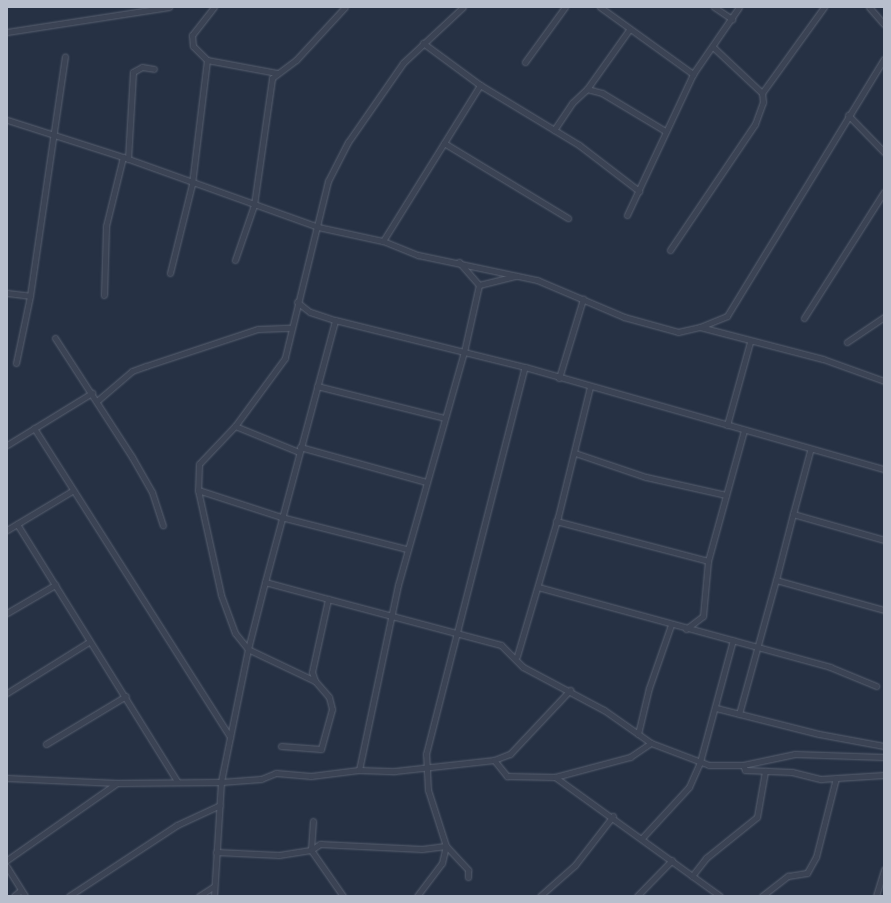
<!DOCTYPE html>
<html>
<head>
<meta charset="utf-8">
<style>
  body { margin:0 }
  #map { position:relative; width:891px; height:903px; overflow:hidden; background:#263144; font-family:"Noto Sans",sans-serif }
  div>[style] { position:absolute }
  .roads { filter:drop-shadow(0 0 1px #596171) drop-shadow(0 0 1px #596171) }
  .street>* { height:5px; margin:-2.5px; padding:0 2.5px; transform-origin:2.5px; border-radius:2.5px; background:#3b4354 }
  span { translate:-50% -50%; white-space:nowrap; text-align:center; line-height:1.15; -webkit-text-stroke:3.5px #1f2839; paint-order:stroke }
  .frame { position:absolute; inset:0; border:8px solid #b8bfcd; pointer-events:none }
</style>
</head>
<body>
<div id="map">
  <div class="roads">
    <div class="street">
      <i style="left:214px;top:7px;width:36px;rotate:128deg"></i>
      <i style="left:192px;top:35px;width:11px;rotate:85deg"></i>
      <i style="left:193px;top:46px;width:20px;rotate:45deg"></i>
      <i style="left:207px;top:60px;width:71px;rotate:10.5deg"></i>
      <i style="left:463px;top:7px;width:82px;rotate:137deg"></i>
      <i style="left:403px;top:63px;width:96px;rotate:124.8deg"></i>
      <i style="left:348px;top:142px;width:44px;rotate:117.1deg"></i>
      <i style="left:328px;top:181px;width:182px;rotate:103.7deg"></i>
      <i style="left:285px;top:358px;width:84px;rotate:126.3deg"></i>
      <i style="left:235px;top:426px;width:52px;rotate:133.5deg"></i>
      <i style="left:199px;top:464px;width:26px;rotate:92deg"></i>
      <i style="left:198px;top:490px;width:107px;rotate:77.6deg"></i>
      <i style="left:221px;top:595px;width:40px;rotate:69.8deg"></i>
      <i style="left:235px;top:633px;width:21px;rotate:51deg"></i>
      <i style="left:248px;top:649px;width:136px;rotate:101.5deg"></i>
      <i style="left:221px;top:782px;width:40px;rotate:-4.3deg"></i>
      <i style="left:261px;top:779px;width:16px;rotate:-22deg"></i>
      <i style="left:276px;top:773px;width:35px;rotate:5deg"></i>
      <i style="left:311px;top:776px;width:48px;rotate:-7.1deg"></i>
      <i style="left:359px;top:770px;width:36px;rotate:2deg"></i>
      <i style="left:395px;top:771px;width:100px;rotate:-6.3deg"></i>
      <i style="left:494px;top:760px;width:17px;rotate:-21deg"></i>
      <i style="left:510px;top:754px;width:88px;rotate:-46.8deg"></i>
      <i style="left:600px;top:7px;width:115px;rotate:35.8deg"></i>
      <i style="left:714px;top:7px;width:22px;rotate:34deg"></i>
      <i style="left:869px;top:7px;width:23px;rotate:49deg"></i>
      <i style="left:7px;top:32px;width:164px;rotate:-8.8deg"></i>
      <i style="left:423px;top:43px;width:71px;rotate:36.4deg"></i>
      <i style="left:480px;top:85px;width:116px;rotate:31.2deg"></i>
      <i style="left:579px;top:145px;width:76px;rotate:37.5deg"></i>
      <i style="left:525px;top:62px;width:68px;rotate:-54deg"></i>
      <i style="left:587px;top:89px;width:72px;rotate:-54.6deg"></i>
      <i style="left:762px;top:93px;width:106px;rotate:-54.2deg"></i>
      <i style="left:848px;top:115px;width:52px;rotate:45.8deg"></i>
      <i style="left:7px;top:120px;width:122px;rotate:17.7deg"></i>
      <i style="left:123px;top:157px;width:207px;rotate:19.7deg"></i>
      <i style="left:318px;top:227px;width:66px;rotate:12.2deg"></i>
      <i style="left:383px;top:241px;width:38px;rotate:22deg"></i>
      <i style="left:418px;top:255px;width:122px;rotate:11.9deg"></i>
      <i style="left:537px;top:280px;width:95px;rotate:23deg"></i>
      <i style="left:624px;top:317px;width:56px;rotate:15.5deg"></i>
      <i style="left:678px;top:332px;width:23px;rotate:-13deg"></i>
      <i style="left:700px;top:327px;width:127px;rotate:14.6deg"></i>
      <i style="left:823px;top:359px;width:65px;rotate:19.8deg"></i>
      <i style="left:554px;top:130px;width:32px;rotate:-56deg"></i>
      <i style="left:572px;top:103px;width:21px;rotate:-43deg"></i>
      <i style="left:587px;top:89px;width:16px;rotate:15deg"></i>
      <i style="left:602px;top:93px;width:74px;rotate:31.1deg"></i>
      <i style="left:444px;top:143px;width:145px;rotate:31.2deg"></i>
      <i style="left:128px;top:159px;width:87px;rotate:-86.7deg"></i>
      <i style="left:133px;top:72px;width:10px;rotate:-29deg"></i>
      <i style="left:142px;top:67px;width:12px;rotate:9deg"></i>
      <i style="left:627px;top:215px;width:156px;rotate:-64.9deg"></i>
      <i style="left:693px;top:74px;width:81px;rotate:-55.5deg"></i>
      <i style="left:383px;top:241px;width:184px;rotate:-58.1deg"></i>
      <i style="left:670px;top:250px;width:152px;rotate:-56deg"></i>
      <i style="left:755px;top:124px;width:23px;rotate:-70deg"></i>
      <i style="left:763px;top:102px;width:9px;rotate:-96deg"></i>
      <i style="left:762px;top:93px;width:67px;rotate:-136.8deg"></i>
      <i style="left:235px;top:260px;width:58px;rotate:-70.9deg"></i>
      <i style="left:254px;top:205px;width:128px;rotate:-81.9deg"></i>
      <i style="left:272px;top:78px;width:30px;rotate:-37deg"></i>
      <i style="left:296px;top:60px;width:72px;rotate:-47.2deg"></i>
      <i style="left:459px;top:262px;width:30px;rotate:49deg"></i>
      <i style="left:170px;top:273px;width:92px;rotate:-76.1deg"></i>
      <i style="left:192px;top:184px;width:125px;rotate:-83.1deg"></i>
      <i style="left:479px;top:285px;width:38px;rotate:-14deg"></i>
      <i style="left:7px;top:293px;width:23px;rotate:7deg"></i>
      <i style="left:104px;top:295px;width:69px;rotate:-88.3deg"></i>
      <i style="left:106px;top:226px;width:71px;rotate:-76.2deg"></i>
      <i style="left:297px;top:302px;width:16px;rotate:38deg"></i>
      <i style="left:310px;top:312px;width:26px;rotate:18deg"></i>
      <i style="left:335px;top:320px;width:196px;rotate:13.9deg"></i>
      <i style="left:525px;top:367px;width:373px;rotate:15.9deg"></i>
      <i style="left:804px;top:318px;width:149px;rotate:-57.6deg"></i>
      <i style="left:700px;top:327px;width:29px;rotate:-22deg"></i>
      <i style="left:727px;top:316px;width:301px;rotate:-58.6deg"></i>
      <i style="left:55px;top:338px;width:142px;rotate:57.1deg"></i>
      <i style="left:132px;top:457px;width:40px;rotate:60.3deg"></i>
      <i style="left:152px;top:492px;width:35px;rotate:72deg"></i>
      <i style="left:847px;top:342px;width:45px;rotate:-34deg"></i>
      <i style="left:16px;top:363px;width:68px;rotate:-78.2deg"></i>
      <i style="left:30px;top:296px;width:242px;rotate:-81.7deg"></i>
      <i style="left:559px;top:378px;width:83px;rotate:-73.1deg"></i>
      <i style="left:317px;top:386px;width:131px;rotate:14.1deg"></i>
      <i style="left:97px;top:401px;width:46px;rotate:-40.6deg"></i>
      <i style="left:132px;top:371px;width:15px;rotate:-20deg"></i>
      <i style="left:146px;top:366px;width:118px;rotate:-18.3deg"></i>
      <i style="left:258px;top:329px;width:33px;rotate:-2deg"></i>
      <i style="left:727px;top:425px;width:86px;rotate:-74.5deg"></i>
      <i style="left:235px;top:426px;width:69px;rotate:22.1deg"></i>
      <i style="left:34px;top:428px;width:366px;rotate:57.6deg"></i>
      <i style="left:7px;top:445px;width:100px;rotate:-31.5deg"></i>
      <i style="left:300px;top:447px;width:131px;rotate:15.5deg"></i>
      <i style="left:575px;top:453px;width:75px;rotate:18.7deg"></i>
      <i style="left:646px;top:477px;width:82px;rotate:12.7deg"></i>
      <i style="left:198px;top:490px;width:87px;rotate:18deg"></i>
      <i style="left:281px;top:517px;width:130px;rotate:14.3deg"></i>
      <i style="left:793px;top:514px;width:65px;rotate:-74.9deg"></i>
      <i style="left:556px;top:521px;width:157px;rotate:14.7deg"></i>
      <i style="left:17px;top:524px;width:303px;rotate:58.1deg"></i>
      <i style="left:7px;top:530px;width:76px;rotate:-31deg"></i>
      <i style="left:776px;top:580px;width:68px;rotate:-75.6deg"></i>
      <i style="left:793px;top:514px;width:95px;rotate:15.9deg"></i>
      <i style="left:265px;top:582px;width:271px;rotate:-75deg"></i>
      <i style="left:538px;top:587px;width:303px;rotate:15.3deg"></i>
      <i style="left:830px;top:667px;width:50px;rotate:22.4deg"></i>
      <i style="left:7px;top:613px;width:56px;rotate:-30.3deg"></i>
      <i style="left:686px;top:629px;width:21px;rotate:-37deg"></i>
      <i style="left:703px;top:616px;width:55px;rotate:-84.8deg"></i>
      <i style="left:708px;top:561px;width:136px;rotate:-74.6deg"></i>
      <i style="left:517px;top:656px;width:145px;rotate:-73.6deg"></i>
      <i style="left:558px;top:517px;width:134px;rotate:-76.2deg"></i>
      <i style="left:315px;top:681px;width:9px;rotate:-108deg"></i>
      <i style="left:312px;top:672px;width:75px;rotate:-77.6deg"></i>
      <i style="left:328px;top:599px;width:179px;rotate:14.9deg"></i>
      <i style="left:501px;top:645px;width:31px;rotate:45deg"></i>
      <i style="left:523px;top:667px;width:92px;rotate:28deg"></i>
      <i style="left:604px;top:710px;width:57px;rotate:35.1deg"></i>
      <i style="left:7px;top:693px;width:97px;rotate:-31.9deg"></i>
      <i style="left:716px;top:708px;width:106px;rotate:14.2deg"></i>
      <i style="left:819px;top:734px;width:66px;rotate:10.5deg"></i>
      <i style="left:739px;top:714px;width:139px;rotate:-74.6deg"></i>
      <i style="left:776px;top:580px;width:112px;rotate:15.5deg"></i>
      <i style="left:638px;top:734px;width:47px;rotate:-76.6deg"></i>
      <i style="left:649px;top:688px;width:67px;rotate:-70.8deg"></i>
      <i style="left:46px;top:744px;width:93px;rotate:-31deg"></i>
      <i style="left:281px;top:746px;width:40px;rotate:4.3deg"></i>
      <i style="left:321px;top:749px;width:41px;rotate:-74.6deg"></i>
      <i style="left:332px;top:709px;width:12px;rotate:-104deg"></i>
      <i style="left:329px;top:697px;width:21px;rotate:-131deg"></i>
      <i style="left:315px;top:681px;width:74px;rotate:-154.5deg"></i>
      <i style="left:248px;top:649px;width:69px;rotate:-75.8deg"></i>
      <i style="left:265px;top:582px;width:65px;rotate:15.1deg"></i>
      <i style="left:494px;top:760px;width:21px;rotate:51deg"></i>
      <i style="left:507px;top:776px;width:48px;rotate:1.2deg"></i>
      <i style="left:555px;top:777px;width:203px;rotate:35.8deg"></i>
      <i style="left:743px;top:765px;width:5px;rotate:68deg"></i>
      <i style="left:745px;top:770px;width:47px;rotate:2.4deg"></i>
      <i style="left:792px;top:772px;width:30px;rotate:14deg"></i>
      <i style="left:821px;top:779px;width:63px;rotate:-3.6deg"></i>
      <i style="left:359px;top:770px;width:189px;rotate:-78.1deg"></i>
      <i style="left:398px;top:585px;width:242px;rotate:-74.2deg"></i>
      <i style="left:464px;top:352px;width:69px;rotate:-77.4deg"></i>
      <i style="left:555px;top:777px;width:78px;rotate:-14.9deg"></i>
      <i style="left:630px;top:757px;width:25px;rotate:-34deg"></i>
      <i style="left:651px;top:743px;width:62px;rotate:20.8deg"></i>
      <i style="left:709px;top:765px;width:34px"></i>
      <i style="left:743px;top:765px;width:53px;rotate:-11.9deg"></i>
      <i style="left:795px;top:754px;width:89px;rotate:1.9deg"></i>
      <i style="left:7px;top:778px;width:110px;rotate:2.6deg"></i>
      <i style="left:117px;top:783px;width:104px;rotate:-0.6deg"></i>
      <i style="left:221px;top:782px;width:114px;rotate:93.5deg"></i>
      <i style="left:313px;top:821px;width:29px;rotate:94deg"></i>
      <i style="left:311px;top:850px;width:56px;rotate:55.2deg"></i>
      <i style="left:642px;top:838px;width:69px;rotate:-47.3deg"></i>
      <i style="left:689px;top:787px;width:27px;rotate:-66deg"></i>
      <i style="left:700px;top:762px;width:126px;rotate:-74.9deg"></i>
      <i style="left:216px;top:852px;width:63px;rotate:2.7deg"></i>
      <i style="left:279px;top:855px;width:32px;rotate:-9deg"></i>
      <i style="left:311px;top:850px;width:11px;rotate:-34deg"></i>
      <i style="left:320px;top:844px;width:102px;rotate:2.8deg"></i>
      <i style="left:422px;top:849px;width:24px;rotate:-7deg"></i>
      <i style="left:446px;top:846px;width:33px;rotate:47deg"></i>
      <i style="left:468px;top:870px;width:7px;rotate:90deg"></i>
      <i style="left:7px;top:860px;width:134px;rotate:-35deg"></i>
      <i style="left:7px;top:867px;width:34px;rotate:58deg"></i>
      <i style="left:692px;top:876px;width:23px;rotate:-52deg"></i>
      <i style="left:706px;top:858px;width:65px;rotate:-38.8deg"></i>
      <i style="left:757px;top:817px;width:47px;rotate:-80.1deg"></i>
      <i style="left:14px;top:896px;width:9px;rotate:-41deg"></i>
      <i style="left:69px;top:896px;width:129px;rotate:-33.3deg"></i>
      <i style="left:177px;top:825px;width:47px;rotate:-24.9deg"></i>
      <i style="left:199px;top:896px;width:17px;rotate:-33deg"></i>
      <i style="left:417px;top:896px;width:41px;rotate:-52.9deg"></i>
      <i style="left:442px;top:863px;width:17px;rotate:-77deg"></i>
      <i style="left:446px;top:846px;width:59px;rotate:-107.8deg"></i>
      <i style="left:428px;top:790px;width:36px;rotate:-93deg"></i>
      <i style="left:426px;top:754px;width:399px;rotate:-75.7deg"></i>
      <i style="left:540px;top:896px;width:47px;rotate:-41.5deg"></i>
      <i style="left:575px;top:865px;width:62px;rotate:-52.2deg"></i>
      <i style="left:637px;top:896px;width:50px;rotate:-45.8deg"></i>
      <i style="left:762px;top:896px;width:33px;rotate:-38deg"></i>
      <i style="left:788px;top:876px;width:19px;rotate:-9deg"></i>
      <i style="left:807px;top:873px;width:18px;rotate:-61deg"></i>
      <i style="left:816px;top:857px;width:81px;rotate:-75.8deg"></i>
      <i style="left:876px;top:896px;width:28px;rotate:-73deg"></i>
    </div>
  </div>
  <div class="frame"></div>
</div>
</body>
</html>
